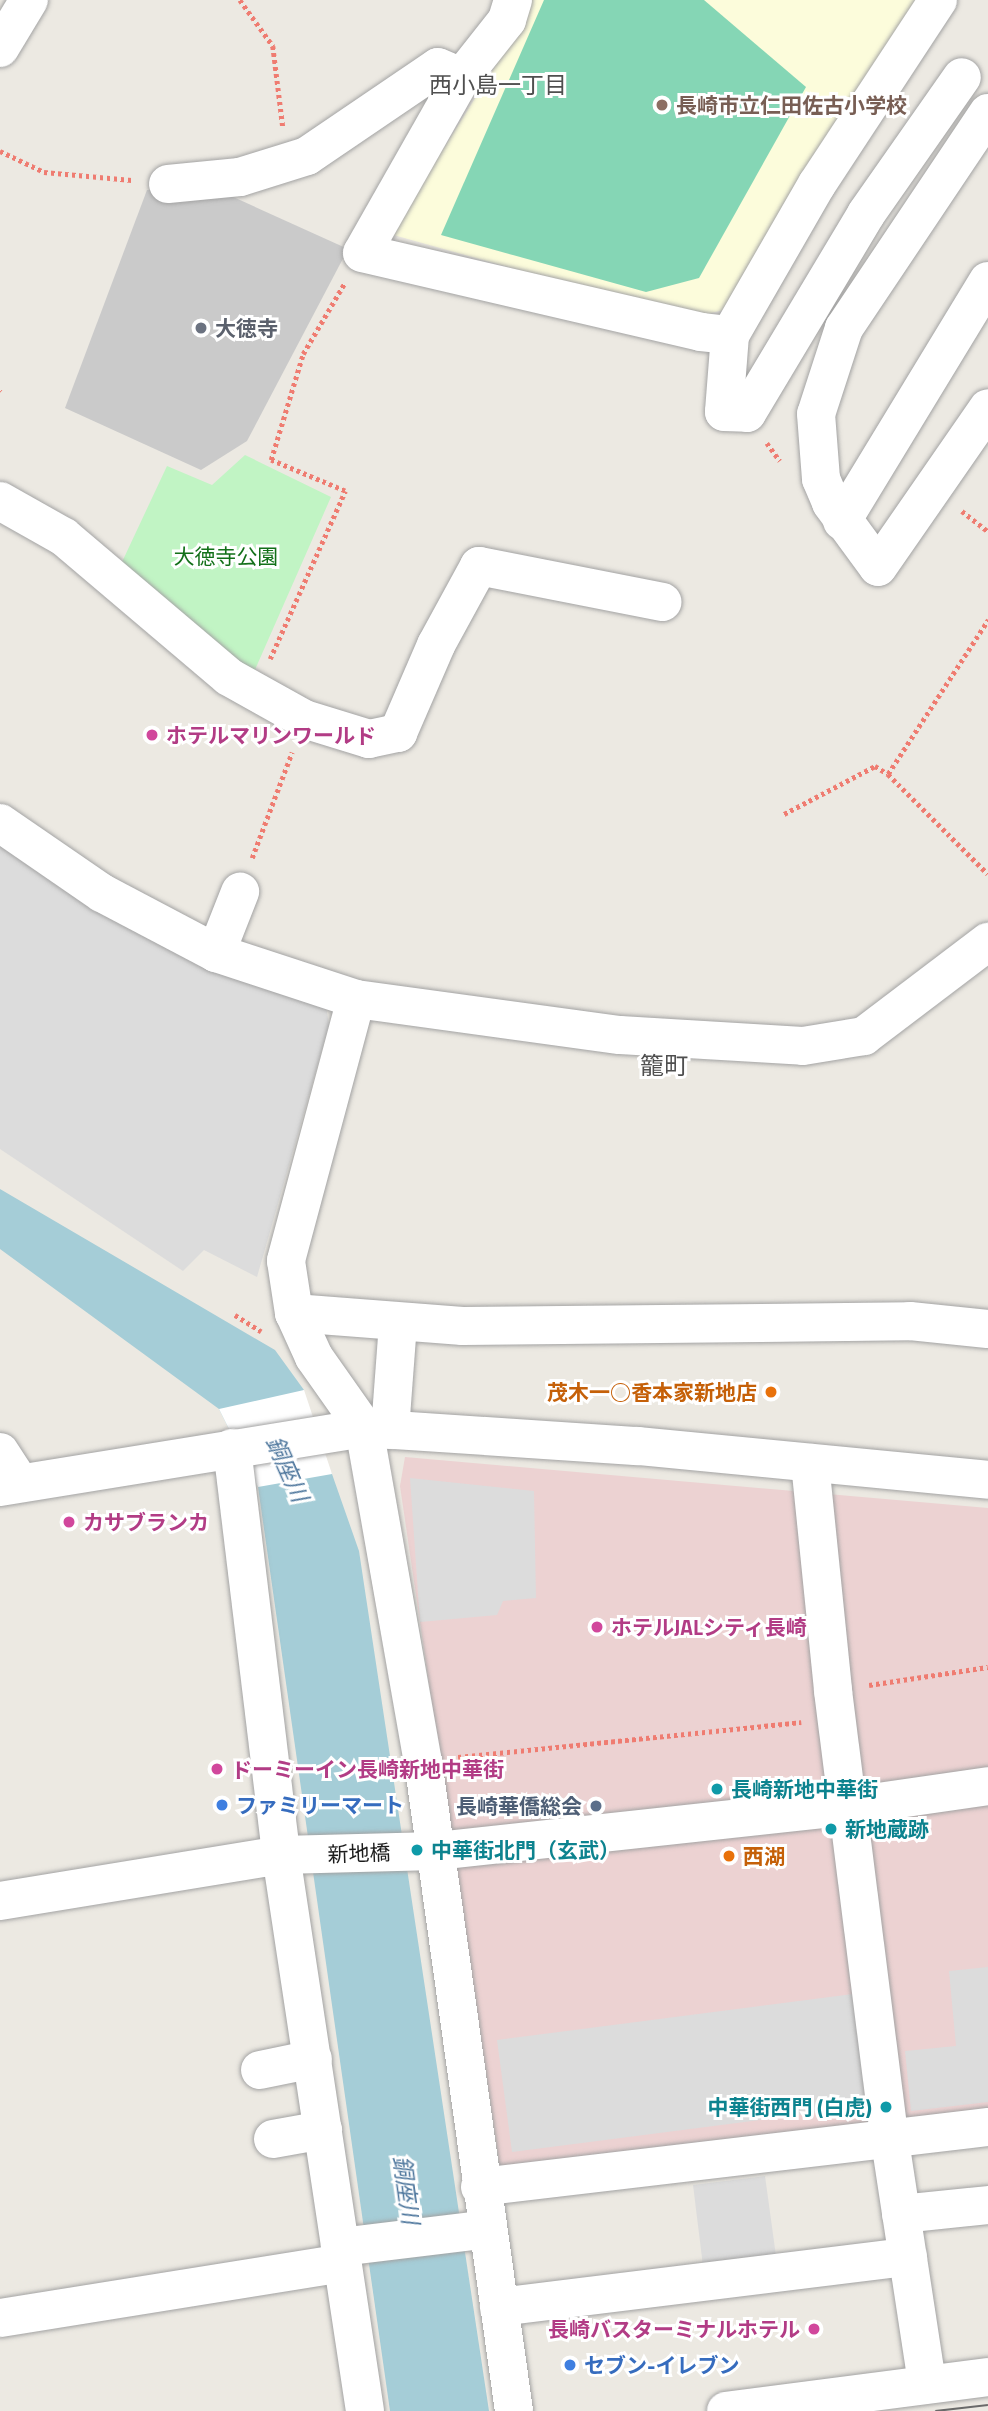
<!DOCTYPE html>
<html>
<head>
<meta charset="utf-8">
<style>
  body { margin:0 }
  #map { position:relative; width:988px; height:2411px; overflow:hidden; background:#ece9e2; font-family:"Titillium Web","Noto Sans JP",sans-serif }
  div>[style] { position:absolute }
  .commercial>* { inset:0; background:#ecd2d2 }
  .education>* { inset:0; background:#fcfcdb }
  .religious>* { inset:0; background:#cacaca }
  .park>* { inset:0; background:#c1f4c4 }
  .pitch>* { inset:0; background:#85d6b5 }
  .parking>* { inset:0; background:#dcdcdc }
  .water>* { inset:0; background:#a5cdd7 }
  .pier>* { inset:0; background:#fff }
  .path>* { height:4.5px; margin-top:-2.25px; transform-origin:0; background:repeating-linear-gradient(90deg,#ef7c71 0 3.5px,transparent 0 7px) }
  .roads { filter:drop-shadow(0 0 2px #a3a3a3) drop-shadow(0 0 2px #a3a3a3) }
  .minor>* { height:38px; margin:-19px; padding:0 19px; transform-origin:19px; border-radius:19px; background:#fff }
  .tram>* { height:2px; margin:-1px; padding:0 1px; transform-origin:1px; border-radius:1px; background:#6a6a6a }
  .dots>* { width:19px; height:19px; translate:-50% -50%; box-sizing:border-box; border:4px solid #fff; border-radius:50% }
  span { translate:-50% -50%; white-space:nowrap; text-align:center; line-height:1.15; -webkit-text-stroke:6px #fff; paint-order:stroke }
  .education-label { font-size:21px; color:#785e54; font-weight:700 }
  .left { translate:0 -50%; text-align:left }
  .worship-label { font-size:21px; color:#5b616d; font-weight:700 }
  .park-label { font-size:21px; color:#137019 }
  .hotel-label { font-size:21px; color:#b23c85; font-weight:700 }
  .right { translate:-100% -50%; text-align:right }
  .food-label { font-size:21px; color:#c56008; font-weight:700 }
  .culture-label { font-size:21px; color:#0d838f; font-weight:700 }
  .shop-label { font-size:21px; color:#366cbe; font-weight:700 }
  .service-label { font-size:21px; color:#4e5e75; font-weight:700 }
  .street-label { font-size:21px; color:#1c1c1c }
  .neighbourhood-label { font-size:23px; color:#4f4f4f }
  .water-label { font-size:23px; color:#4d769c; font-style:italic }
  .quarter-label { font-size:24px; color:#4f4f4f }
</style>
</head>
<body>
<div id="map">
  <div class="commercial">
    <i style="clip-path:polygon(405px 1457px,988px 1508px,988px 2109px,500px 2168px,400px 1486px)"></i>
  </div>
  <div class="education">
    <i style="clip-path:polygon(528px 0,921px 0,732px 308px,690px 318px,390px 234px,521px 25px)"></i>
  </div>
  <div class="religious">
    <i style="clip-path:polygon(147px 190px,220px 191px,348px 249px,247px 441px,201px 470px,65px 408px)"></i>
  </div>
  <div class="park">
    <i style="clip-path:polygon(245px 455px,331px 497px,254px 672px,232px 662px,122px 562px,167px 466px,212px 485px)"></i>
  </div>
  <div class="pitch">
    <i style="clip-path:polygon(544px 0,704px 0,806px 87px,699px 278px,646px 292px,441px 235px)"></i>
  </div>
  <div class="parking">
    <i style="clip-path:polygon(0 841px,326px 1006px,329px 1025px,257px 1277px,204px 1250px,183px 1271px,0 1149px)"></i>
    <i style="clip-path:polygon(410px 1478px,534px 1491px,536px 1598px,503px 1601px,497px 1615px,420px 1622px)"></i>
    <i style="clip-path:polygon(988px 1967px,988px 2102px,911px 2111px,905px 2051px,956px 2046px,949px 1971px)"></i>
    <i style="clip-path:polygon(853px 1994px,868px 2106px,512px 2152px,497px 2040px)"></i>
    <i style="clip-path:polygon(765px 2176px,776px 2256px,703px 2266px,693px 2185px)"></i>
  </div>
  <div class="water">
    <i style="clip-path:polygon(0 1189px,275px 1350px,304px 1390px,289px 1404px,332px 1474px,359px 1551px,489px 2411px,390px 2411px,258px 1487px,219px 1409px,0 1249px)"></i>
  </div>
  <div class="pier">
    <i style="clip-path:polygon(304px 1390px,332px 1474px,258px 1487px,219px 1409px)"></i>
  </div>
  <div class="path">
    <i style="left:240px;top:0;width:57px;rotate:54.3deg"></i>
    <i style="left:273px;top:46px;width:82px;rotate:83deg"></i>
    <i style="left:0;top:151px;width:49px;rotate:25.5deg"></i>
    <i style="left:44px;top:172px;width:88px;rotate:5.2deg"></i>
    <i style="left:0;top:391px;width:1px;rotate:45deg"></i>
    <i style="left:767px;top:443px;width:22px;rotate:54deg"></i>
    <i style="left:962px;top:511px;width:33px;rotate:38deg"></i>
    <i style="left:270px;top:659px;width:184px;rotate:-65.9deg"></i>
    <i style="left:345px;top:491px;width:80px;rotate:-157.3deg"></i>
    <i style="left:271px;top:460px;width:111px;rotate:-73.2deg"></i>
    <i style="left:303px;top:354px;width:81px;rotate:-59.6deg"></i>
    <i style="left:888px;top:774px;width:184px;rotate:-57deg"></i>
    <i style="left:784px;top:814px;width:103px;rotate:-27.8deg"></i>
    <i style="left:875px;top:766px;width:15px;rotate:32deg"></i>
    <i style="left:888px;top:774px;width:141px;rotate:45deg"></i>
    <i style="left:252px;top:858px;width:113px;rotate:-69.3deg"></i>
    <i style="left:235px;top:1315px;width:31px;rotate:32deg"></i>
    <i style="left:869px;top:1685px;width:120px;rotate:-8.6deg"></i>
    <i style="left:458px;top:1757px;width:345px;rotate:-5.8deg"></i>
  </div>
  <div class="roads">
    <div class="minor">
      <i style="left:513px;top:0;width:21px;rotate:107deg"></i>
      <i style="left:507px;top:20px;width:73px;rotate:128.3deg"></i>
      <i style="left:462px;top:77px;width:202px;rotate:119.6deg"></i>
      <i style="left:362px;top:253px;width:348px;rotate:13.1deg"></i>
      <i style="left:701px;top:332px;width:29px;rotate:6deg"></i>
      <i style="left:938px;top:0;width:220px;rotate:123.3deg"></i>
      <i style="left:817px;top:184px;width:174px;rotate:119.9deg"></i>
      <i style="left:730px;top:335px;width:77px;rotate:94.5deg"></i>
      <i style="left:724px;top:412px;width:23px;rotate:2deg"></i>
      <i style="left:747px;top:413px;width:232px;rotate:-59.1deg"></i>
      <i style="left:866px;top:214px;width:167px;rotate:-55deg"></i>
      <i style="left:0;top:48px;width:56px;rotate:-58.9deg"></i>
      <i style="left:988px;top:113px;width:259px;rotate:123.8deg"></i>
      <i style="left:844px;top:328px;width:90px;rotate:108deg"></i>
      <i style="left:816px;top:414px;width:65px;rotate:85.6deg"></i>
      <i style="left:821px;top:479px;width:26px;rotate:67deg"></i>
      <i style="left:831px;top:503px;width:79px;rotate:53.7deg"></i>
      <i style="left:878px;top:567px;width:193px;rotate:-55.3deg"></i>
      <i style="left:168px;top:184px;width:72px;rotate:-5.6deg"></i>
      <i style="left:240px;top:177px;width:70px;rotate:-17.4deg"></i>
      <i style="left:307px;top:156px;width:158px;rotate:-34.2deg"></i>
      <i style="left:438px;top:67px;width:26px;rotate:23deg"></i>
      <i style="left:0;top:501px;width:73px;rotate:29.4deg"></i>
      <i style="left:64px;top:537px;width:216px;rotate:40.3deg"></i>
      <i style="left:229px;top:677px;width:86px;rotate:29.2deg"></i>
      <i style="left:304px;top:719px;width:68px;rotate:17.1deg"></i>
      <i style="left:369px;top:739px;width:30px;rotate:-12deg"></i>
      <i style="left:398px;top:733px;width:96px;rotate:-66.6deg"></i>
      <i style="left:436px;top:645px;width:90px;rotate:-61.4deg"></i>
      <i style="left:479px;top:566px;width:187px;rotate:11.1deg"></i>
      <i style="left:842px;top:521px;width:281px;rotate:-58.7deg"></i>
      <i style="left:0;top:823px;width:124px;rotate:34.5deg"></i>
      <i style="left:102px;top:893px;width:129px;rotate:27.8deg"></i>
      <i style="left:216px;top:953px;width:147px;rotate:18.2deg"></i>
      <i style="left:356px;top:999px;width:266px;rotate:7.8deg"></i>
      <i style="left:620px;top:1035px;width:183px;rotate:3.4deg"></i>
      <i style="left:803px;top:1046px;width:62px;rotate:-9.3deg"></i>
      <i style="left:864px;top:1036px;width:156px;rotate:-37.2deg"></i>
      <i style="left:216px;top:953px;width:66px;rotate:-68.5deg"></i>
      <i style="left:356px;top:999px;width:271px;rotate:105deg"></i>
      <i style="left:286px;top:1261px;width:53px;rotate:81.3deg"></i>
      <i style="left:294px;top:1313px;width:48px;rotate:65.6deg"></i>
      <i style="left:314px;top:1357px;width:87px;rotate:54.8deg"></i>
      <i style="left:364px;top:1428px;width:338px;rotate:80deg"></i>
      <i style="left:423px;top:1761px;width:656px;rotate:82.03deg"></i>
      <i style="left:294px;top:1313px;width:169px;rotate:4.4deg"></i>
      <i style="left:463px;top:1326px;width:447px;rotate:-0.6deg"></i>
      <i style="left:910px;top:1321px;width:78px;rotate:5.9deg"></i>
      <i style="left:390px;top:1430px;width:107px;rotate:-85.7deg"></i>
      <i style="left:232px;top:1448px;width:410px;rotate:83.1deg"></i>
      <i style="left:281px;top:1855px;width:562px;rotate:81.41deg"></i>
      <i style="left:0;top:1452px;width:37px;rotate:57deg"></i>
      <i style="left:810px;top:1463px;width:229px;rotate:84.2deg"></i>
      <i style="left:833px;top:1691px;width:454px;rotate:82.8deg"></i>
      <i style="left:890px;top:2141px;width:246px;rotate:81.3deg"></i>
      <i style="left:0;top:1487px;width:369px;rotate:-9.2deg"></i>
      <i style="left:364px;top:1428px;width:275px;rotate:3.8deg"></i>
      <i style="left:638px;top:1446px;width:352px;rotate:5.5deg"></i>
      <i style="left:0;top:1901px;width:285px;rotate:-9.3deg"></i>
      <i style="left:281px;top:1855px;width:155px;rotate:-1.5deg"></i>
      <i style="left:436px;top:1851px;width:416px;rotate:-6.2deg"></i>
      <i style="left:850px;top:1806px;width:139px;rotate:-8.2deg"></i>
      <i style="left:260px;top:2070px;width:54px;rotate:-11.7deg"></i>
      <i style="left:273px;top:2139px;width:51px;rotate:-10.2deg"></i>
      <i style="left:480px;top:2187px;width:512px;rotate:-6.74deg"></i>
      <i style="left:901px;top:2214px;width:87px;rotate:-5.9deg"></i>
      <i style="left:340px;top:2247px;width:149px;rotate:-6.9deg"></i>
      <i style="left:499px;top:2307px;width:412px;rotate:-7deg"></i>
      <i style="left:0;top:2318px;width:346px;rotate:-9.1deg"></i>
      <i style="left:726px;top:2411px;width:264px;rotate:-7.4deg"></i>
    </div>
  </div>
  <div class="tram">
    <i style="left:936px;top:2411px;width:52px;rotate:-6.6deg"></i>
  </div>
  <div class="dots">
    <i style="left:662px;top:105px;background:#8d6e63"></i>
    <i style="left:201px;top:328px;background:#6b7280"></i>
    <i style="left:152px;top:735px;background:#d1479c"></i>
    <i style="left:771px;top:1392px;background:#e8710a"></i>
    <i style="left:69px;top:1522px;background:#d1479c"></i>
    <i style="left:597px;top:1627px;background:#d1479c"></i>
    <i style="left:217px;top:1769px;background:#d1479c"></i>
    <i style="left:717px;top:1789px;background:#0f9aa8"></i>
    <i style="left:222px;top:1805px;background:#3f7fe0"></i>
    <i style="left:596px;top:1806px;background:#5c6f8a"></i>
    <i style="left:831px;top:1829px;background:#0f9aa8"></i>
    <i style="left:417px;top:1850px;background:#0f9aa8"></i>
    <i style="left:729px;top:1856px;background:#e8710a"></i>
    <i style="left:886px;top:2107px;background:#0f9aa8"></i>
    <i style="left:814px;top:2329px;background:#d1479c"></i>
    <i style="left:570px;top:2365px;background:#3f7fe0"></i>
  </div>
  <div class="education-label">
    <span class="left" style="left:676px;top:105px">長崎市立仁田佐古小学校</span>
  </div>
  <div class="worship-label">
    <span class="left" style="left:215px;top:328px">大徳寺</span>
  </div>
  <div class="park-label">
    <span style="left:226px;top:556px">大徳寺公園</span>
  </div>
  <div class="hotel-label">
    <span class="left" style="left:166px;top:735px">ホテルマリンワールド</span>
    <span class="left" style="left:83px;top:1522px">カサブランカ</span>
    <span class="left" style="left:611px;top:1627px">ホテルJALシティ長崎</span>
    <span class="left" style="left:231px;top:1769px">ドーミーイン長崎新地中華街</span>
    <span class="right" style="left:800px;top:2329px">長崎バスターミナルホテル</span>
  </div>
  <div class="food-label">
    <span class="right" style="left:757px;top:1392px">茂木一○香本家新地店</span>
    <span class="left" style="left:743px;top:1856px">西湖</span>
  </div>
  <div class="culture-label">
    <span class="left" style="left:731px;top:1789px">長崎新地中華街</span>
    <span class="left" style="left:845px;top:1829px">新地蔵跡</span>
    <span class="left" style="left:431px;top:1850px">中華街北門（玄武）</span>
    <span class="right" style="left:872px;top:2107px">中華街西門 (白虎)</span>
  </div>
  <div class="shop-label">
    <span class="left" style="left:236px;top:1805px">ファミリーマート</span>
    <span class="left" style="left:584px;top:2365px">セブン-イレブン</span>
  </div>
  <div class="service-label">
    <span class="right" style="left:582px;top:1806px">長崎華僑総会</span>
  </div>
  <div class="street-label">
    <span style="left:359px;top:1853px;rotate:-2deg">新地橋</span>
  </div>
  <div class="neighbourhood-label">
    <span style="left:498px;top:85px">西小島一丁目</span>
  </div>
  <div class="water-label">
    <span style="left:287px;top:1469px;rotate:66deg">銅座川</span>
    <span style="left:406px;top:2190px;rotate:82deg">銅座川</span>
  </div>
  <div class="quarter-label">
    <span style="left:664px;top:1066px">籠町</span>
  </div>
</div>
</body>
</html>
